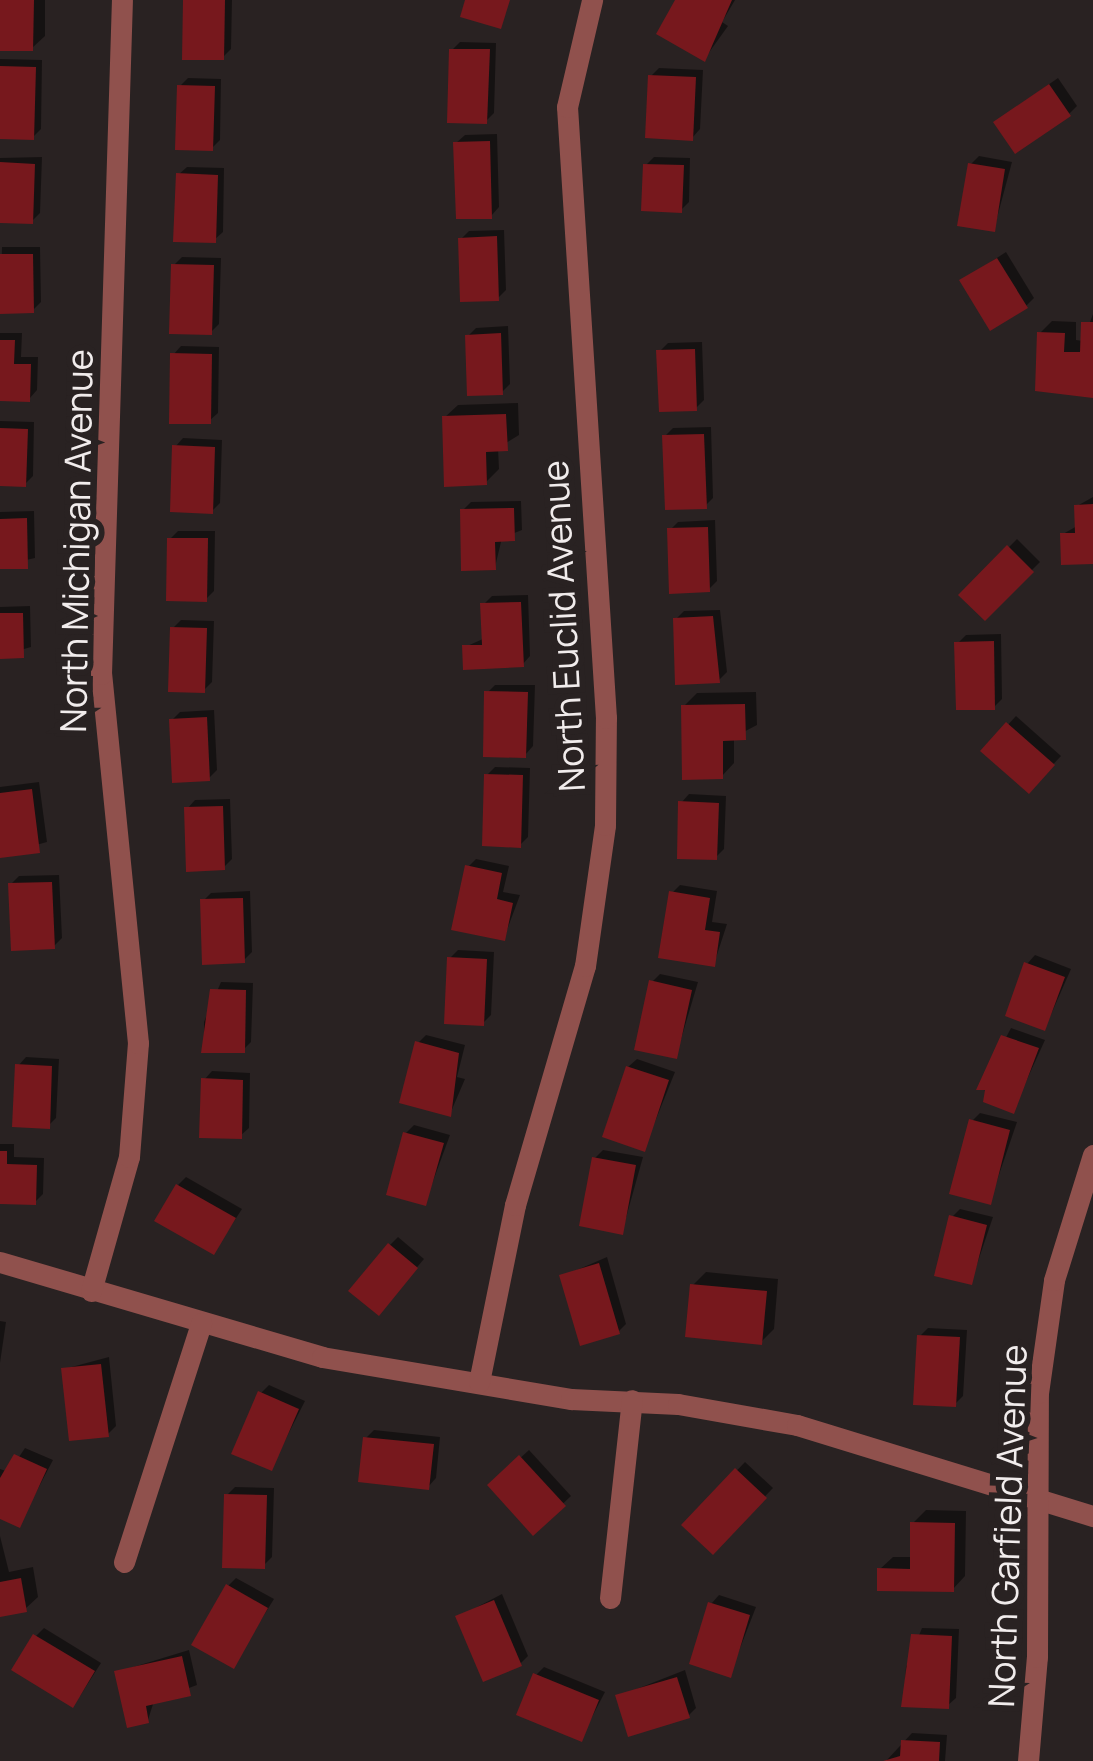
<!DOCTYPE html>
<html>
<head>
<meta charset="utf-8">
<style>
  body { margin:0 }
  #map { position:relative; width:1093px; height:1761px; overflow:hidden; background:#292222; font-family:Manrope,sans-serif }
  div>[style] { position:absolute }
  .shadow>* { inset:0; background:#0007 }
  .building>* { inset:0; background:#77181d }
  .street>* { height:21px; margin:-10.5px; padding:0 10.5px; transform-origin:10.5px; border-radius:10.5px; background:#90514d }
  span { translate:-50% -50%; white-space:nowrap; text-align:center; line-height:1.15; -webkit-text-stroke:12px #292222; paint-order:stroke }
  .street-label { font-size:36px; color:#f1ecec }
</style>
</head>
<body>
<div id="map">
  <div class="shadow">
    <i style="clip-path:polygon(0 0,45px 0,45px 36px,32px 48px,0 48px)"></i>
    <i style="clip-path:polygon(186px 0,232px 0,231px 49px,223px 57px)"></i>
    <i style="clip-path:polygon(679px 0,735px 0,722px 22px,728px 26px,705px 58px)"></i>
    <i style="clip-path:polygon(460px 42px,496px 43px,494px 113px,486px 121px,452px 50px)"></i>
    <i style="clip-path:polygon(0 59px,42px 60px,41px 129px,33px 137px,0 136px)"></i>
    <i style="clip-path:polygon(659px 68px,703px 70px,700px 129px,692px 138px,651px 76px)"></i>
    <i style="clip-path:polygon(188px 78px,221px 79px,220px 140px,212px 148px,180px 86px)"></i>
    <i style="clip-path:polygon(1058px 78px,1077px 106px,1069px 114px,1005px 115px)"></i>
    <i style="clip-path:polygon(497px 134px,499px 207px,491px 216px,456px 143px,465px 135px)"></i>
    <i style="clip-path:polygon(979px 156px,1012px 162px,994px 229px,970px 165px)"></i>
    <i style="clip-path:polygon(42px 157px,40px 213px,32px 221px,0 220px,0 158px)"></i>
    <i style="clip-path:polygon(654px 157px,690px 158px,689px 202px,681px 210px,646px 165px)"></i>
    <i style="clip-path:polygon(187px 167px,224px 168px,223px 232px,214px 240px,178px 175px)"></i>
    <i style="clip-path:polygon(504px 230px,506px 290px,498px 298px,461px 239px,469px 231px)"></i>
    <i style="clip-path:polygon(2px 247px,40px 247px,41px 302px,33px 310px,0 311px)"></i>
    <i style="clip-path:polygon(1006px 252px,1034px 298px,1026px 306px,963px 280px)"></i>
    <i style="clip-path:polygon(182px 257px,221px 258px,219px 324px,211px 332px,174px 265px)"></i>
    <i style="clip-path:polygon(1093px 314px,1093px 394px,1040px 333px,1052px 321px,1076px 322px,1076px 340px,1083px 341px)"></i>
    <i style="clip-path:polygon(508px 326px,510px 384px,502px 392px,468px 336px,476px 328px)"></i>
    <i style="clip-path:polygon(0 333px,22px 333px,21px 357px,38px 357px,37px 390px,29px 399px,0 398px)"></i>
    <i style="clip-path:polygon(702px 342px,704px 400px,696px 408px,660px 351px,668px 343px)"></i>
    <i style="clip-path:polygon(181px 346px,219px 347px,218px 413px,209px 421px,173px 355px)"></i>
    <i style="clip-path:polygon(518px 403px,519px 435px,498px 448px,499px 469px,486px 482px,445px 417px,458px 405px)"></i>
    <i style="clip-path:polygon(0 421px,34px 422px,33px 476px,25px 484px,0 483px)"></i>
    <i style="clip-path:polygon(711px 427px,713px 498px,705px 506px,665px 436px,673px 428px)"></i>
    <i style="clip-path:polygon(183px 438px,222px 440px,220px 503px,212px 511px,175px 447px)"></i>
    <i style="clip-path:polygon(1093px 497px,1093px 561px,1063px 534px,1077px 526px,1077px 506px)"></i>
    <i style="clip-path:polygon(521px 501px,522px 530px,502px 538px,495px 567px,463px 510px,471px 502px)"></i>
    <i style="clip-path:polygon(34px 511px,35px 558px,0 566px,0 512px)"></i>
    <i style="clip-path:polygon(715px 520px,717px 581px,709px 589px,670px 530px,678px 522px)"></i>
    <i style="clip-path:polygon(178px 531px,215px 531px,214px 591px,206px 599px,170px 539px)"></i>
    <i style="clip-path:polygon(1017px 539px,1040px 562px,985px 617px,962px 595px)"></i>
    <i style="clip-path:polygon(528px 595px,530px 656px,522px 665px,465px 647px,485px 638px,484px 604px,492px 596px)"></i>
    <i style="clip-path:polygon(30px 606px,31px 647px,0 656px,0 607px)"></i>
    <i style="clip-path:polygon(720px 610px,727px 672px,719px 680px,676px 619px,684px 611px)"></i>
    <i style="clip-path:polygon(181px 620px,214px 621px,212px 682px,204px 690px,173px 628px)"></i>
    <i style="clip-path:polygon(1001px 634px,1002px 699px,994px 707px,958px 643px,966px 635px)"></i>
    <i style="clip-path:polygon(495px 685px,535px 685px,533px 746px,525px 755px,487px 693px)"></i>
    <i style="clip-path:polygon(756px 692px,757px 725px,734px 737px,734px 763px,722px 776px,684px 706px,697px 693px)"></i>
    <i style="clip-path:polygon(214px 710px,217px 770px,209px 778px,172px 720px,180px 712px)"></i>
    <i style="clip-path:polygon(1016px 716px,1061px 756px,1029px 790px,984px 751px)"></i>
    <i style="clip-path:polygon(495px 767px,530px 768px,528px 837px,520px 845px,487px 775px)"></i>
    <i style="clip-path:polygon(39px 782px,47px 842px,0 855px,0 787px)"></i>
    <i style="clip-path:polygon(689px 794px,726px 796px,724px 849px,716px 857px,681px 803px)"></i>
    <i style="clip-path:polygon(230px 799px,232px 859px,224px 867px,187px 809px,195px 800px)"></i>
    <i style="clip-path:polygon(476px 859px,509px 866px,503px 892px,520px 895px,504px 938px,468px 867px)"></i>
    <i style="clip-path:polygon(59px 875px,62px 938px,54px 946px,11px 884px,19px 876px)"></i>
    <i style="clip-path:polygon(680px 885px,717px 891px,712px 922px,727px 924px,714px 964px,672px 893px)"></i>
    <i style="clip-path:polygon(250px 891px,252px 952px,244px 960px,203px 901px,211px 893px)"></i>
    <i style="clip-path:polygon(458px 950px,494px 952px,491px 1015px,483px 1023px,450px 958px)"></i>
    <i style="clip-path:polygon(1035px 955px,1071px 969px,1045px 1028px,1027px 964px)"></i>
    <i style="clip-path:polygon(660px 974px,698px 982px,676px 1056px,652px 982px)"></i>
    <i style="clip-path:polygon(221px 982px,253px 983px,251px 1042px,243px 1050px,204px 1050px,204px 1022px)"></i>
    <i style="clip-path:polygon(1011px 1028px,1045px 1040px,1013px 1110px,980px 1087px)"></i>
    <i style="clip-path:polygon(426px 1035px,465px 1045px,457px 1077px,465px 1079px,450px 1114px,418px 1043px)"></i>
    <i style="clip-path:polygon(26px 1057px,59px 1059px,56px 1118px,48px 1126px,18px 1066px)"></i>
    <i style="clip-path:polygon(637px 1059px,675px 1072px,644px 1149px,628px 1067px)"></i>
    <i style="clip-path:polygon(212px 1071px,250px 1073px,249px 1128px,240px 1136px,204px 1080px)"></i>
    <i style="clip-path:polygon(980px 1113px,1017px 1122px,990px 1201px,972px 1121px)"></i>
    <i style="clip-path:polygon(414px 1125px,450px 1135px,425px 1203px,406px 1133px)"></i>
    <i style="clip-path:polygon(0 1144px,14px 1144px,14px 1157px,44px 1158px,43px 1194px,35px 1202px,0 1201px)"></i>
    <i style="clip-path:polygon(603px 1150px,643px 1157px,622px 1232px,595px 1158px)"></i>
    <i style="clip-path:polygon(186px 1177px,242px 1209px,214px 1252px,178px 1185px)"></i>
    <i style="clip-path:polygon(960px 1209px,993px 1217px,971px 1282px,952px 1217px)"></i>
    <i style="clip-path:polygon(398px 1237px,424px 1259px,386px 1304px,390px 1245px)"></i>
    <i style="clip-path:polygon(607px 1257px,626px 1324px,618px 1332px,563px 1276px)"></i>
    <i style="clip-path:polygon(706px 1272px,778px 1279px,774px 1329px,761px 1342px,693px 1285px)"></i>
    <i style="clip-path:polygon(0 1321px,6px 1322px,0 1363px)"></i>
    <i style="clip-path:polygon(928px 1328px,967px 1330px,963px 1396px,955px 1404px,920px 1336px)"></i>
    <i style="clip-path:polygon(109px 1357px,116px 1426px,108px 1434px,64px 1369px)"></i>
    <i style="clip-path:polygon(269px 1385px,305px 1401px,271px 1468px,261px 1393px)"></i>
    <i style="clip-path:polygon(374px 1430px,440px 1437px,436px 1478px,428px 1487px,366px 1438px)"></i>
    <i style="clip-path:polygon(25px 1448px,53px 1460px,19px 1525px,0 1516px,0 1469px,9px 1472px)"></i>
    <i style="clip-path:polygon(529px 1450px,571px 1496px,533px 1532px,491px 1485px)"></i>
    <i style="clip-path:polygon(745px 1462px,773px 1488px,713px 1551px,685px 1525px)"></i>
    <i style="clip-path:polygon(235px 1487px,274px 1488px,272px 1557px,263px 1566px,227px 1495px)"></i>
    <i style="clip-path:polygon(926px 1510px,966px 1511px,965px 1576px,953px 1589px,880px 1569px,893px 1557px,913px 1557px,913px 1523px)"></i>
    <i style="clip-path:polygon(0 1536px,9px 1572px,33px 1567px,38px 1597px,25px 1609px,0 1614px)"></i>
    <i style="clip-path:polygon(236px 1578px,274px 1599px,233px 1665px,228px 1586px)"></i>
    <i style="clip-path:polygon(502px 1594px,528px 1656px,520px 1664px,458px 1617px)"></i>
    <i style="clip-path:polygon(719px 1595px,756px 1607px,730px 1674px,711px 1604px)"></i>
    <i style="clip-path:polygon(44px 1628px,101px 1663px,80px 1696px,36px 1636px)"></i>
    <i style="clip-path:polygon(922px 1628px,959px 1629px,956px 1698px,947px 1706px,904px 1704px,906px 1667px)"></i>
    <i style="clip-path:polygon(189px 1650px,197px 1685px,154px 1701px,148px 1720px,117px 1672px)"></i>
    <i style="clip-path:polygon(544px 1667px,605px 1692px,581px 1738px,536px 1675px)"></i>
    <i style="clip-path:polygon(685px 1670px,696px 1708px,688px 1716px,619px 1696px)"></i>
    <i style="clip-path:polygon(912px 1733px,947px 1735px,945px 1761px,886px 1761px)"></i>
  </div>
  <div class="building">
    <i style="clip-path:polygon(0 0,34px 0,33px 51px,0 51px)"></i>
    <i style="clip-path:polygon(183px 0,225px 0,224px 60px,182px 60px)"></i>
    <i style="clip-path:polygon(465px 0,510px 0,501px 29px,460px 17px)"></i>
    <i style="clip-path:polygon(675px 0,732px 0,705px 62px,656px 34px)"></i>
    <i style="clip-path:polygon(449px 49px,490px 49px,487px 124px,447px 123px)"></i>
    <i style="clip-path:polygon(0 66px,36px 67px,34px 140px,0 139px)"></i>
    <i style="clip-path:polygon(648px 75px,696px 77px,693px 141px,645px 138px)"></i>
    <i style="clip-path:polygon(1049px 84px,1071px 116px,1015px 154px,993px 122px)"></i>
    <i style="clip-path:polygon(177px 85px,215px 86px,213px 151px,175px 150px)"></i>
    <i style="clip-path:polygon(490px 141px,492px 219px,456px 219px,453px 142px)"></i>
    <i style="clip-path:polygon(0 162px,35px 164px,33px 224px,0 223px)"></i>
    <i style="clip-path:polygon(968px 163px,1005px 169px,995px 232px,957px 226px)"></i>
    <i style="clip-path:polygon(643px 164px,684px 165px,682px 213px,641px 211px)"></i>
    <i style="clip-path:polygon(176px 173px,218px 175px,216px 243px,173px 242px)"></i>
    <i style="clip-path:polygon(497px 236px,499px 301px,460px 302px,458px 238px)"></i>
    <i style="clip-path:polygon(0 254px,33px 254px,34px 313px,0 314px)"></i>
    <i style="clip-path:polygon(997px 258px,1028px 308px,990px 331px,959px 280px)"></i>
    <i style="clip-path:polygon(171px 264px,214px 265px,212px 335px,169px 334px)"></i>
    <i style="clip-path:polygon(1081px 322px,1093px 322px,1093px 398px,1035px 391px,1037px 332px,1065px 333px,1064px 352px,1080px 352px)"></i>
    <i style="clip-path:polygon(501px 333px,503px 395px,467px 396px,465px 335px)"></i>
    <i style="clip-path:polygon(0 340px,15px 340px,14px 364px,31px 364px,30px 402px,0 401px)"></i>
    <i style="clip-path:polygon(695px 349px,697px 411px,659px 412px,656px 350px)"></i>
    <i style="clip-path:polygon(170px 353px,212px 354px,211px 424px,169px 424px)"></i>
    <i style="clip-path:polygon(506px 414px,508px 451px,486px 452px,487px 485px,444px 487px,442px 416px)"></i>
    <i style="clip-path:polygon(0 428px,28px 429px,26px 487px,0 486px)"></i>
    <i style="clip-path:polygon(704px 434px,707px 509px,665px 510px,662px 435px)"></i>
    <i style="clip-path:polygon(172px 445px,215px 447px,213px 514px,170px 512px)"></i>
    <i style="clip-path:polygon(1093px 504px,1093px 564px,1061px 565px,1060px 533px,1075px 533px,1074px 505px)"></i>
    <i style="clip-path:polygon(514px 508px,515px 541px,495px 542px,496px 570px,461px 571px,460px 509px)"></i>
    <i style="clip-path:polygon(27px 518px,28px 569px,0 569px,0 519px)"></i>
    <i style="clip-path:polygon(708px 527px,710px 592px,669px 594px,667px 528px)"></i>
    <i style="clip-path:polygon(167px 538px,208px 538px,207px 602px,166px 601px)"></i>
    <i style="clip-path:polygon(1007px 545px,1034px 572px,985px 621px,958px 595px)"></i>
    <i style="clip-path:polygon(521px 602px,524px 667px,463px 670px,462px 645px,482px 645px,480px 603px)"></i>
    <i style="clip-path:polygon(0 613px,23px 613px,24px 658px,0 659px)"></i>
    <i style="clip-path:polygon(713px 616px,720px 683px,675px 685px,673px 618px)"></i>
    <i style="clip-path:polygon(170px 627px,207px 628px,205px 693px,168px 692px)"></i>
    <i style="clip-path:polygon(994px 641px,995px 710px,956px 710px,954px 642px)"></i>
    <i style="clip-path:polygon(484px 691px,528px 692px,526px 758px,483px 757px)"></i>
    <i style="clip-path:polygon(745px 704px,746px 740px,723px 741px,723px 779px,682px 780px,681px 705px)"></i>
    <i style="clip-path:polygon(207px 717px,210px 781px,172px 783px,169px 719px)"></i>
    <i style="clip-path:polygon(1006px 722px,1055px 765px,1029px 794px,980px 751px)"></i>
    <i style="clip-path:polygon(484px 774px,523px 775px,521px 848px,482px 846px)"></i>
    <i style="clip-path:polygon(32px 789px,40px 853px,0 858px,0 793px)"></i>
    <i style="clip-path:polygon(678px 801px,719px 803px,717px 860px,677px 859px)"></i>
    <i style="clip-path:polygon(223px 806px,225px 870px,186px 872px,184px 807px)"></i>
    <i style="clip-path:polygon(465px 865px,502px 873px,497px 899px,513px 903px,505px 941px,451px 930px)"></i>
    <i style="clip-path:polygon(52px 882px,55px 949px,11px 951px,8px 883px)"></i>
    <i style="clip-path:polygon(669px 891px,710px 898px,705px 930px,720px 932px,715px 967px,658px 958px)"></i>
    <i style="clip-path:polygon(243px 898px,245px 963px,202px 965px,200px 899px)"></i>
    <i style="clip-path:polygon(447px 957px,487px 959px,484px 1026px,444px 1024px)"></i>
    <i style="clip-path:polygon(1024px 962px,1065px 977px,1045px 1031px,1005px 1016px)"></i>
    <i style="clip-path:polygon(649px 980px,692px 990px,677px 1059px,634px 1050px)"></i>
    <i style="clip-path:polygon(210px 989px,246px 990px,245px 1053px,201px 1053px)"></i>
    <i style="clip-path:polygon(1001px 1035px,1039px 1048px,1014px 1114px,983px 1102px,985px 1090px,976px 1090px)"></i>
    <i style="clip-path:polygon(415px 1041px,459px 1053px,451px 1117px,399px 1103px)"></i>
    <i style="clip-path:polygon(15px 1064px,52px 1066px,50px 1129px,12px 1127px)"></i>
    <i style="clip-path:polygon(626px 1066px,669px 1080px,645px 1152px,602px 1137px)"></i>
    <i style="clip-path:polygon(201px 1078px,243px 1080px,242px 1139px,199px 1138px)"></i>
    <i style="clip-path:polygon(969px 1119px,1010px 1130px,991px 1205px,949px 1194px)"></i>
    <i style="clip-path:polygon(403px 1132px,444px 1143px,426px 1206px,386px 1195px)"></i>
    <i style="clip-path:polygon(0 1151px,7px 1151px,7px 1164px,37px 1165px,36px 1205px,0 1204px)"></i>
    <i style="clip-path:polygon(592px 1157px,636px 1165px,623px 1235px,579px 1226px)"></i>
    <i style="clip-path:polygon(176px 1184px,236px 1218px,214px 1255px,154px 1221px)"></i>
    <i style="clip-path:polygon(949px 1215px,987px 1225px,972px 1285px,934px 1276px)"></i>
    <i style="clip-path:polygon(388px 1243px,418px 1268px,379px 1316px,348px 1291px)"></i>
    <i style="clip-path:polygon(599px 1263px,620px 1334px,580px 1346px,559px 1275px)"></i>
    <i style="clip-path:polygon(690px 1284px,767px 1291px,762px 1345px,685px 1337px)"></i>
    <i style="clip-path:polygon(917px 1335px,960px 1337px,956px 1407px,913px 1405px)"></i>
    <i style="clip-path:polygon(101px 1364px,109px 1437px,69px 1441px,61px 1368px)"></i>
    <i style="clip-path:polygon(258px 1391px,299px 1409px,272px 1471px,231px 1454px)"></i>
    <i style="clip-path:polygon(363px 1437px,434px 1444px,429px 1490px,358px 1482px)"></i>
    <i style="clip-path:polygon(14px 1454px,47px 1469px,20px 1528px,0 1519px,0 1478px)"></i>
    <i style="clip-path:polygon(519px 1455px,566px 1506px,533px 1536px,487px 1485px)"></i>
    <i style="clip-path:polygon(735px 1468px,767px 1498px,713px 1555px,681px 1525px)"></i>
    <i style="clip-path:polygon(224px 1494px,267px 1495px,265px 1569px,222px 1568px)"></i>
    <i style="clip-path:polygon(910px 1522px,955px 1523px,954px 1592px,877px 1591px,877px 1568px,910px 1569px)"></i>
    <i style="clip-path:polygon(21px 1578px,27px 1612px,0 1617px,0 1582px)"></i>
    <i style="clip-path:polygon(226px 1584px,268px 1608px,234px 1669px,191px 1645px)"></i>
    <i style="clip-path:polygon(494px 1600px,522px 1666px,483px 1682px,455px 1616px)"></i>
    <i style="clip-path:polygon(708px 1602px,750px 1615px,731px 1678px,689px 1664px)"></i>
    <i style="clip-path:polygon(33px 1634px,95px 1671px,73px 1708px,11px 1670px)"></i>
    <i style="clip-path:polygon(911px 1634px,952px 1636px,949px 1709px,901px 1707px)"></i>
    <i style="clip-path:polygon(182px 1656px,191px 1696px,146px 1706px,149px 1723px,127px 1728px,114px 1671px)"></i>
    <i style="clip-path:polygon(533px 1673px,599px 1700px,582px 1742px,516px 1715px)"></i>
    <i style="clip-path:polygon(677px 1677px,690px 1718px,628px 1737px,615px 1695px)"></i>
    <i style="clip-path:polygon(901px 1740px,940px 1742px,939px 1761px,883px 1761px,900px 1756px)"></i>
  </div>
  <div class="street">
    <i style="left:0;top:1262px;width:336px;rotate:16.4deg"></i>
    <i style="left:322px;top:1357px;width:253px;rotate:9.6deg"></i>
    <i style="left:571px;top:1399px;width:107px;rotate:2.7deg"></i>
    <i style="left:678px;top:1404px;width:121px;rotate:10deg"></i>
    <i style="left:797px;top:1425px;width:310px;rotate:17.1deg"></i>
    <i style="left:91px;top:1291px;width:139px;rotate:-74.2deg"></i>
    <i style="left:129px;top:1157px;width:114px;rotate:-85.5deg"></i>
    <i style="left:138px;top:1043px;width:371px;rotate:-95.7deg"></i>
    <i style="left:101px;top:674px;width:674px;rotate:-88.22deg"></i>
    <i style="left:479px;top:1382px;width:181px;rotate:-78.5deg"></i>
    <i style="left:515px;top:1205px;width:249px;rotate:-73.7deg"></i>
    <i style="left:585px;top:966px;width:142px;rotate:-81.9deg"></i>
    <i style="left:605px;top:825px;width:107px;rotate:-89.5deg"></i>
    <i style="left:606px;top:718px;width:612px;rotate:-93.65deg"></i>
    <i style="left:567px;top:107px;width:110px;rotate:-76.8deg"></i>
    <i style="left:124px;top:1562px;width:251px;rotate:-72.1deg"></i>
    <i style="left:610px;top:1598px;width:199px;rotate:-83.7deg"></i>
    <i style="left:1028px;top:1761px;width:104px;rotate:-85.1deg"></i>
    <i style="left:1037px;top:1657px;width:264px;rotate:-89.8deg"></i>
    <i style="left:1038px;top:1393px;width:114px;rotate:-81.9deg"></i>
    <i style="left:1054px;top:1280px;width:131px;rotate:-72.7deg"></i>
  </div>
  <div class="street-label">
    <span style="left:76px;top:541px;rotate:-89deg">North Michigan Avenue</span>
    <span style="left:563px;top:626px;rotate:-93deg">North Euclid Avenue</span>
    <span style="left:1007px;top:1526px;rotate:-88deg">North Garfield Avenue</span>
  </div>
</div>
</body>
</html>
